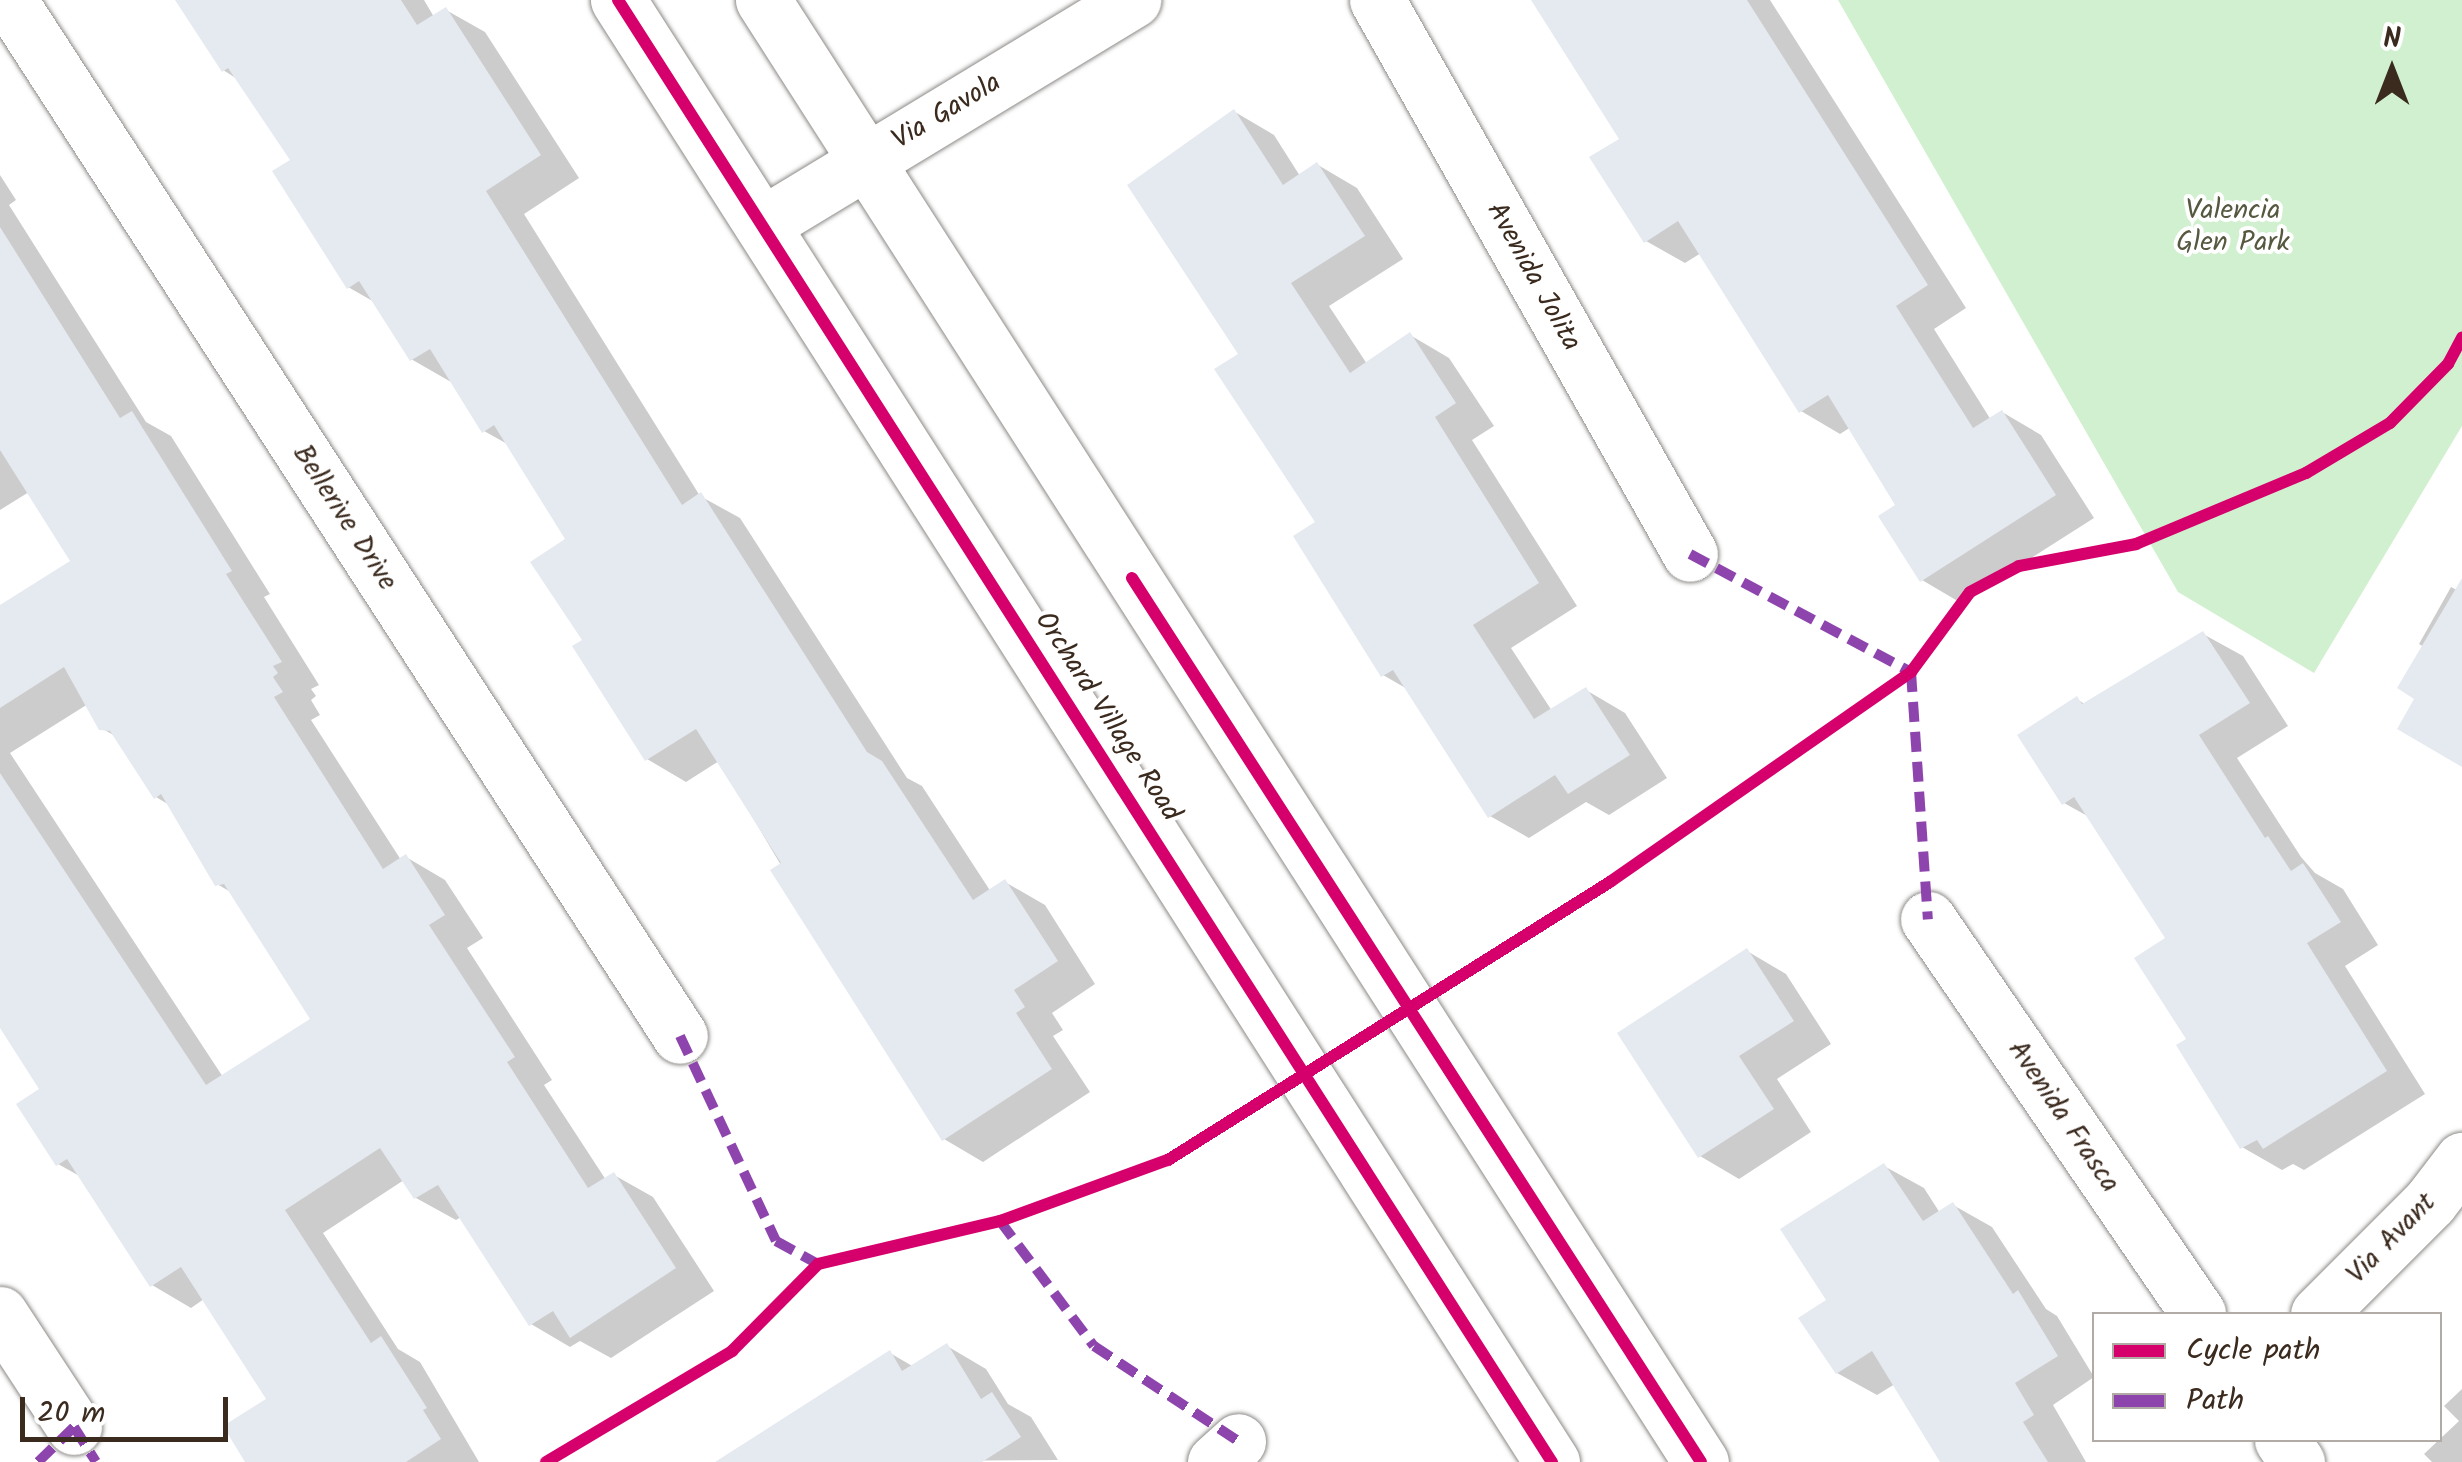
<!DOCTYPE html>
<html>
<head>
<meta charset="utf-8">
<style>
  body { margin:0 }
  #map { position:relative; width:2462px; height:1462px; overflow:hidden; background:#fff; font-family:Kalam,sans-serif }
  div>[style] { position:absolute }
  .green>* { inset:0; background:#d1f0cf }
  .shadow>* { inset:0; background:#0003 }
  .building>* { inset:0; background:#e5e9f0 }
  .roads { filter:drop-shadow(0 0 2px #8e8b88) drop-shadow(0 0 2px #8e8b88) }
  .minor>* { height:55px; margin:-27.5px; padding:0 27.5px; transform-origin:27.5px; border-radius:27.5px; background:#fff }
  .major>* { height:55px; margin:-27.5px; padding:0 27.5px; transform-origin:27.5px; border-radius:27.5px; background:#fff }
  .quiet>* { height:10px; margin-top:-5px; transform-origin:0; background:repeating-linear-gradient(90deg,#8e44ad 0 20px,transparent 0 30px) }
  .cycleway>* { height:12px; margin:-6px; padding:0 6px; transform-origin:6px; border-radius:6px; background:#d6006c }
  span { translate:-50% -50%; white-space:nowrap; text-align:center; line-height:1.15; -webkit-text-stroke:8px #fff; paint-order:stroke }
  .street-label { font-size:28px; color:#3b2a1e }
  .park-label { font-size:28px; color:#575840 }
  .legend { position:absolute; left:2092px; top:1312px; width:350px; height:130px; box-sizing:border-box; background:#fff; border:2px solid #b1aaa5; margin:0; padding:12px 18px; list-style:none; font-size:30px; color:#3b2a1e }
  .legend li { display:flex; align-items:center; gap:20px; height:50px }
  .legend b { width:50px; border:2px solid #b1aaa5 }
  .north { position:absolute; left:2342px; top:20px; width:100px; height:100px; -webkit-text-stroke:8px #fff; paint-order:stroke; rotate:0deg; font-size:28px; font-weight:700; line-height:40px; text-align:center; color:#3b2a1e }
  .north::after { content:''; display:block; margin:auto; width:35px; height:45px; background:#3b2a1e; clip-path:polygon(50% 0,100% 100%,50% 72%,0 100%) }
  .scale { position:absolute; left:20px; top:1397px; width:208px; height:45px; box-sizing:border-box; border:5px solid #3b2a1e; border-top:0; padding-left:12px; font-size:30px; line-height:35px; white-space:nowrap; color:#3b2a1e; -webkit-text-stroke:8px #fff; paint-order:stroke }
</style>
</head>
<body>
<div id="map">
  <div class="green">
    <i style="clip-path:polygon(1838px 0,2462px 0,2462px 426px,2314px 673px,2178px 592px)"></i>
  </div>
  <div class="shadow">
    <i style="clip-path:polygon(178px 0,424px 0,434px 17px,446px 10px,485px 32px,579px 178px,524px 214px,700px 496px,740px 518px,907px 778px,922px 786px,991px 892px,1005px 882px,1045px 905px,1095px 984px,1052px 1013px,1063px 1030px,1053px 1036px,1090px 1092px,983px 1162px,944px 1139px,719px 761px,686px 782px,647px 759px,585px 640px,569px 539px,511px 446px,484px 431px,451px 382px,411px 359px,376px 303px,348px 287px,293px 160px,239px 80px,223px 70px)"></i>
    <i style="clip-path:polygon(1534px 0,1770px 0,1966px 308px,1934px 329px,1991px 420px,2002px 412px,2041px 435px,2094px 518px,1961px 603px,1922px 580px,1898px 506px,1851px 427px,1840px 434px,1801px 411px,1701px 253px,1685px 263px,1646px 241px,1622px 140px)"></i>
    <i style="clip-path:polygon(1235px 112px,1274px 135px,1300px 176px,1318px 165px,1357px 188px,1403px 259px,1329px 306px,1367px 364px,1410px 335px,1449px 358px,1494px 426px,1472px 440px,1577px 606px,1511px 648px,1552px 711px,1586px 690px,1625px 713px,1667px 778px,1609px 815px,1586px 802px,1529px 838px,1490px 816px,1409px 690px,1383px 675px,1241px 355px)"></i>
    <i style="clip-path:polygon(evenodd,0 175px,16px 200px,9px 205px,146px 422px,171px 436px,270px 594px,264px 597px,319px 685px,311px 689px,316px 696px,311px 700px,320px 715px,311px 720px,401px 860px,406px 857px,445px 880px,483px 938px,467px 948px,552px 1080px,544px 1085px,606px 1180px,614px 1175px,653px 1197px,714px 1291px,611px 1358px,580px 1341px,570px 1347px,531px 1324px,461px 1217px,456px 1220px,416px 1198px,404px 1180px,323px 1233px,398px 1349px,420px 1362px,479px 1462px,248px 1462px,269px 1400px,204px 1299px,191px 1308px,152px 1285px,83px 1178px,58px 1164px,43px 1090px,0 1023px,0 608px,73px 562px,29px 492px,0 510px,0 175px,88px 704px,101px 728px,117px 737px,156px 797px,171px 806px,217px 884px,234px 894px,314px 1020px,223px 1077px,10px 753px,88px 704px)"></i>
    <i style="clip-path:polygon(2451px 587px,2462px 593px,2462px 764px,2418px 698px,2424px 647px,2419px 644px)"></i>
    <i style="clip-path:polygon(2203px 634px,2243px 656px,2288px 726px,2237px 758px,2301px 857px,2315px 873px,2343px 889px,2378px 945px,2345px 966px,2425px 1094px,2304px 1170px,2293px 1164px,2282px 1170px,2242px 1147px,2189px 1040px,2169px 939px,2091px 818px,2064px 803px,2077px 699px,2086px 705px)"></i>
    <i style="clip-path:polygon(1747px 951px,1786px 974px,1831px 1044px,1777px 1079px,1811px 1132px,1739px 1179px,1700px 1156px)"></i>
    <i style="clip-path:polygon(1884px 1166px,1924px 1188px,1940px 1213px,1953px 1205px,1992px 1227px,2046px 1309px,2057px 1316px,2094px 1377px,2053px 1405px,2086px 1462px,1943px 1462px,1895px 1384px,1877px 1395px,1837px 1373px,1830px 1300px)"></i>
    <i style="clip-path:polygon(947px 1346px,986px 1369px,1008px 1404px,1031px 1417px,1058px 1460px,747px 1462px,890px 1353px,914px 1367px)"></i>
    <i style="clip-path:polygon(2462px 1389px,2462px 1462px,2432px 1462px,2424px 1454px,2459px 1421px,2444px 1406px)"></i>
  </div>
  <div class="building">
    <i style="clip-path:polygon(175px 0,401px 0,417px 25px,446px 7px,541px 155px,486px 191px,682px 505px,701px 492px,867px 752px,882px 761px,973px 900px,1005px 879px,1058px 961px,1014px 990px,1025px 1007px,1016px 1013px,1052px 1069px,942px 1141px,770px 870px,781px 863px,696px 729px,645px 761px,572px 646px,582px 640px,530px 562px,565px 539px,494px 425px,482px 433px,430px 349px,410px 361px,359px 281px,347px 289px,272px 171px,290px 160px,228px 68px,222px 72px)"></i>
    <i style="clip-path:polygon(1531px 0,1747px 0,1928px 285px,1896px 306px,1973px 428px,2002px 410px,2056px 495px,1920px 582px,1878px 516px,1895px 505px,1828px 395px,1799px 413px,1678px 221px,1644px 243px,1589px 157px,1619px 139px)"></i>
    <i style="clip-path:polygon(1234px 109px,1283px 185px,1317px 162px,1365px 236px,1291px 283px,1350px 373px,1410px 332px,1456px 403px,1435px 417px,1539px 583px,1473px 625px,1534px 719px,1586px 687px,1630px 755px,1568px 794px,1555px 775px,1488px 818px,1393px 670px,1381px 677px,1293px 536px,1315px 522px,1214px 369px,1238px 354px,1127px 185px)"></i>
    <i style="clip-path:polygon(0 227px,120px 418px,132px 411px,232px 571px,226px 574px,282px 662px,273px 666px,278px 673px,273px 677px,283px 692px,274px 697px,383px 869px,406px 854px,445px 915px,429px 925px,515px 1057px,507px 1062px,588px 1188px,614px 1172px,676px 1268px,570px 1338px,553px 1311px,529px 1326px,438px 1185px,414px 1199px,380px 1148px,285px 1210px,371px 1343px,381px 1336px,427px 1408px,423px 1410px,441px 1439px,406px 1462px,245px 1462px,223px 1426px,266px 1399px,181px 1267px,150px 1287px,67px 1159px,56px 1166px,16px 1104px,39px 1089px,0 1028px,0 773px,206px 1085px,310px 1019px,224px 884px,215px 886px,161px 794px,154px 799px,110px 731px,99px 730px,64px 667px,0 708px,0 605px,70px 561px,0 450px)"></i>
    <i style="clip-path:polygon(2462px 578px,2462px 767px,2397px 729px,2414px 699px,2397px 688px)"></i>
    <i style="clip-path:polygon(2203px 631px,2250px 703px,2199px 735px,2265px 838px,2268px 836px,2291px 871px,2303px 863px,2341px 922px,2307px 943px,2387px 1071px,2263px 1149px,2257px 1140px,2240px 1149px,2176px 1045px,2186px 1039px,2134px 958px,2165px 938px,2074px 797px,2062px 805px,2017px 735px,2077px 696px,2082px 704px)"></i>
    <i style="clip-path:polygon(1747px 948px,1794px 1021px,1739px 1056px,1774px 1109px,1698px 1158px,1617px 1033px)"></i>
    <i style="clip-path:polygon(1884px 1163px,1923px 1221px,1953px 1202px,2013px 1294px,2018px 1290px,2058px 1356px,2015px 1383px,2034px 1415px,2023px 1422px,2048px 1462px,1940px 1462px,1872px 1351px,1836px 1374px,1798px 1318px,1826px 1300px,1780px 1229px)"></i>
    <i style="clip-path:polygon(947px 1343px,981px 1399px,992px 1392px,1021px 1437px,982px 1462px,715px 1462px,890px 1350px,902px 1371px)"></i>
  </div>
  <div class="roads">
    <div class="minor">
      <i style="left:9px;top:0;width:1234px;rotate:57.07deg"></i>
      <i style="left:1377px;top:0;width:636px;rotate:60.53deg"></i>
      <i style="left:763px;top:224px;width:433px;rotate:-31.2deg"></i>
      <i style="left:1928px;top:919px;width:478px;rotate:55.6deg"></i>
      <i style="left:0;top:1314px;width:135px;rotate:56.8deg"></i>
      <i style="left:2318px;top:1314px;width:158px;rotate:-45deg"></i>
      <i style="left:2430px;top:1202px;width:53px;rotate:-52.7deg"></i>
      <i style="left:2282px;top:1440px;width:27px;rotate:56deg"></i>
      <i style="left:1215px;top:1462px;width:31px;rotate:-42deg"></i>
    </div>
    <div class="major">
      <i style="left:618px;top:0;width:1735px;rotate:57.43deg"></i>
      <i style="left:763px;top:0;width:1737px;rotate:57.32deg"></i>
    </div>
  </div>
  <div class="quiet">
    <i style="left:1690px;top:554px;width:251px;rotate:28.1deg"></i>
    <i style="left:1911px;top:672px;width:248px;rotate:86.1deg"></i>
    <i style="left:680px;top:1036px;width:226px;rotate:64.9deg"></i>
    <i style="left:776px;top:1241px;width:48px;rotate:28.7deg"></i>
    <i style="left:1000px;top:1221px;width:156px;rotate:53.1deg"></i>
    <i style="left:1094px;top:1346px;width:173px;rotate:33.4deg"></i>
    <i style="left:38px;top:1462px;width:50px;rotate:-44.2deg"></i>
    <i style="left:74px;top:1427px;width:41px;rotate:57.8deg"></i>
  </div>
  <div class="cycleway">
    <i style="left:618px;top:0;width:1735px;rotate:57.43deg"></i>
    <i style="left:1132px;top:578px;width:1051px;rotate:57.23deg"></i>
    <i style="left:546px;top:1462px;width:217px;rotate:-30.8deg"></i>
    <i style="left:732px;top:1351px;width:122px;rotate:-45.3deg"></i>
    <i style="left:818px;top:1264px;width:187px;rotate:-13.3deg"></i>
    <i style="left:1000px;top:1221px;width:179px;rotate:-20deg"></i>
    <i style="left:1168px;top:1160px;width:522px;rotate:-32.17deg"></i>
    <i style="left:1610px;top:882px;width:367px;rotate:-34.9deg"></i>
    <i style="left:1911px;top:672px;width:99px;rotate:-53.6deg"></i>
    <i style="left:1970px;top:592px;width:55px;rotate:-28deg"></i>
    <i style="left:2019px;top:566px;width:119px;rotate:-10.6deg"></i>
    <i style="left:2136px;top:544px;width:184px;rotate:-22.7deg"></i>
    <i style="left:2306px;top:473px;width:98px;rotate:-30.8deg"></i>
    <i style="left:2390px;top:423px;width:83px;rotate:-45.5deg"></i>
    <i style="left:2448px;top:364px;width:30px;rotate:-62deg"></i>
  </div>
  <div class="street-label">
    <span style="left:947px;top:112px;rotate:-31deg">Via Gavola</span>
    <span style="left:1533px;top:277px;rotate:61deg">Avenida Jolita</span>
    <span style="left:344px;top:518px;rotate:57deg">Bellerive Drive</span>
    <span style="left:1107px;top:717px;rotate:57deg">Orchard Village Road</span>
    <span style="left:2063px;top:1117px;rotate:56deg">Avenida Frasca</span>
    <span style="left:2392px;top:1239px;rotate:-46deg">Via Avant</span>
  </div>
  <div class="park-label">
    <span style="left:2233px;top:227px">Valencia<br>Glen Park</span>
  </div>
  <ul class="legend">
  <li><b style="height:12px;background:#d6006c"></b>Cycle path</li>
  <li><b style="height:12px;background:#8e44ad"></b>Path</li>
  </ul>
  <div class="north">N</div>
  <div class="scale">20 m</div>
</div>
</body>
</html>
